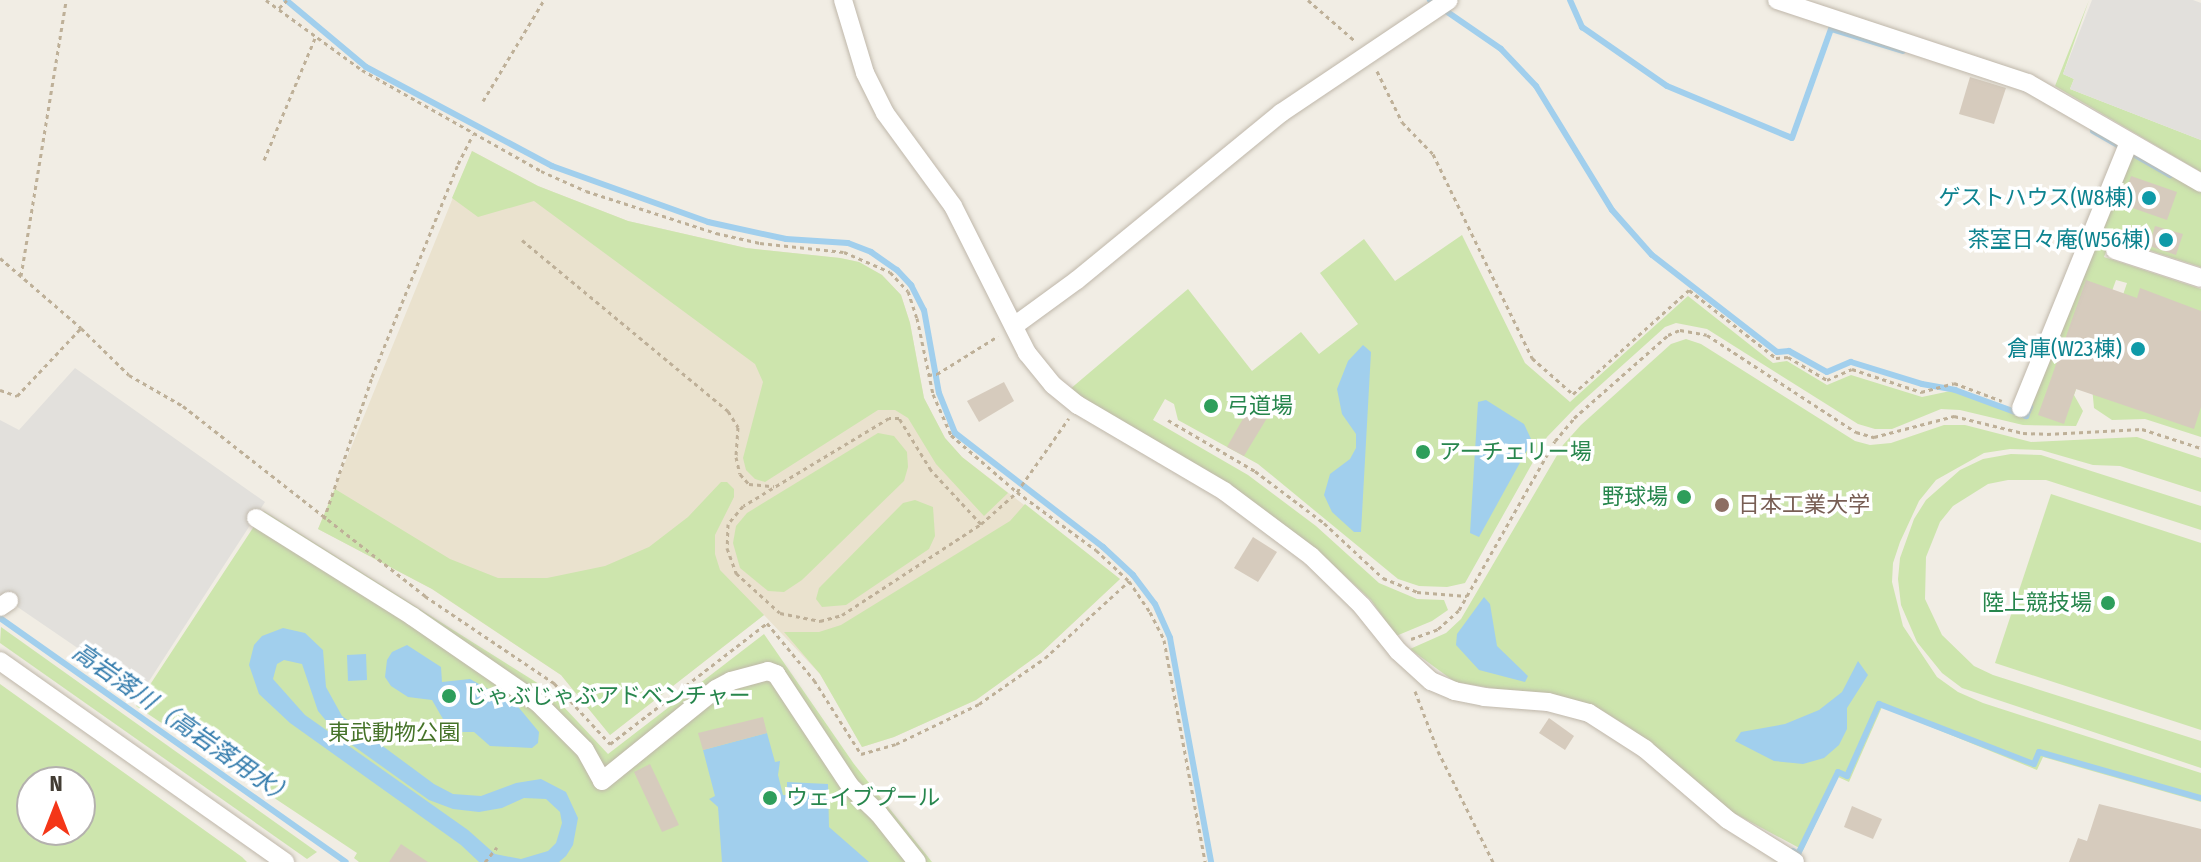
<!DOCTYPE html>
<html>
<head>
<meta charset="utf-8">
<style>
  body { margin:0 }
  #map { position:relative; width:2201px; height:862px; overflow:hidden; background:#f1ede4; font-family:"Fira Sans Condensed","Noto Sans JP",sans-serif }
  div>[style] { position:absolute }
  .education>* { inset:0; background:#eae2ce }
  .green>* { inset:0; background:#cde5ad }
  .parking>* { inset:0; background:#e2e0dc }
  .water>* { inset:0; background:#a1cfed }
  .stream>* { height:6px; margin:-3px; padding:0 3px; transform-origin:3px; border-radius:3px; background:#a1cfed }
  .building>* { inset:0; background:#d6cbbd }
  .path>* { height:3px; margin-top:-1.5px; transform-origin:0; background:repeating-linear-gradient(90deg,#beb098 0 4px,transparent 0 8px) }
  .roads { filter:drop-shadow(0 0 2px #bfb7aa) drop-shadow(0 0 2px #bfb7aa) }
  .minor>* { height:18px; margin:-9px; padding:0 9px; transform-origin:9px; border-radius:9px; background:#fff }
  .dots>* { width:22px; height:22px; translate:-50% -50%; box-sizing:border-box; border:4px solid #fff; border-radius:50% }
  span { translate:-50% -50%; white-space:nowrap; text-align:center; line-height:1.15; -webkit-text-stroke:7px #fff; paint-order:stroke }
  .culture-label { font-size:22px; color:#0d838f }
  .right { translate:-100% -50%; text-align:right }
  .leisure-label { font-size:22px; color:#27864d }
  .left { translate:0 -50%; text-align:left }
  .education-label { font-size:22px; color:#785e54 }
  .park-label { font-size:22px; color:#467329 }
  .water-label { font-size:24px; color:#317aab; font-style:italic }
  .north { position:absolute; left:16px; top:766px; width:80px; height:80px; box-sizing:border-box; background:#fff; border:2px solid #b4b1ae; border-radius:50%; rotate:0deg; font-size:22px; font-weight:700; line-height:32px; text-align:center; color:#433d34 }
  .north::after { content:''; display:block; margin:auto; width:28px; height:36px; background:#f43618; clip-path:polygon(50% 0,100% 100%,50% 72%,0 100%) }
</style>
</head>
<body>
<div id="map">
  <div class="education">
    <i style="clip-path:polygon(472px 151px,538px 186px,628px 221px,746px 248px,840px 258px,859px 262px,882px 275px,901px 295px,910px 323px,924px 398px,945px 438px,962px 457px,1120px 579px,1041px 653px,976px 700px,894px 737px,862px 747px,820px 674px,764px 615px,610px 735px,561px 675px,432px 589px,318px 529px)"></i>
  </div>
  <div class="green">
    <i style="clip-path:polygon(2089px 0,2063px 74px,2074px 79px,2070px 89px,2201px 140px,2201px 172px,2055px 86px)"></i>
    <i style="clip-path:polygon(472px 151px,538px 186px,628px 221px,746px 248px,840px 258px,859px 262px,882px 275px,901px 295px,910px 323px,924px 398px,945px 438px,962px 457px,1008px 493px,984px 516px,936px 464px,908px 418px,895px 410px,878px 410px,765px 482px,755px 479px,746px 470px,743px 458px,763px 382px,755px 364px,534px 201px,478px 217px,452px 198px)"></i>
    <i style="clip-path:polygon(2130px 155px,2201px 191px,2201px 267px,2111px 238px,2104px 257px,2201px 289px,2201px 437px,2145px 419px,2112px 420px,2094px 408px,2092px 387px,2127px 283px,2116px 280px,2074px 395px,2083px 411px,2076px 426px,2023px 425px,1960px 410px,1941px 409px,1892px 429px,1875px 429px,1858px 424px,1707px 329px,1676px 323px,1665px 327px,1576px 407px,1547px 437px,1465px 583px,1447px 587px,1419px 586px,1398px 579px,1258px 464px,1178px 420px,1174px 404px,1165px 399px,1153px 420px,1248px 475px,1316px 526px,1379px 583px,1417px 599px,1444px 600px,1448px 610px,1432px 621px,1396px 636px,1371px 600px,1316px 549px,1069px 390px,1188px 289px,1252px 371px,1301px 332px,1319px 354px,1358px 324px,1320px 273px,1364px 239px,1395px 281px,1462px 235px,1525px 363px,1570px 402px,1688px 296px,1773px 363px,1787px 361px,1827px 385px,1851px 375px,1922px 397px,1955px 390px,2026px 416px)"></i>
    <i style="clip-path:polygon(1686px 339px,1701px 344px,1855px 441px,1870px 445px,1891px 443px,1944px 425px,1965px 425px,2031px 442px,2137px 437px,2201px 458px,2201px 492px,2120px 466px,2093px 465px,2041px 450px,2010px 449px,1984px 453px,1936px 480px,1919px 501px,1900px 542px,1893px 563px,1892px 582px,1903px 626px,1937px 677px,1958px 692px,1983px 703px,2201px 773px,2201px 802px,2043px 757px,2037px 770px,1882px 707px,1849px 782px,1838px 777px,1803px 850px,1732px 812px,1630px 728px,1593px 705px,1455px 682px,1410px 649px,1446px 633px,1461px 619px,1563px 445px,1581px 425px,1671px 344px)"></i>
    <i style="clip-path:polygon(878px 433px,894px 436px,907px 452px,908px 467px,904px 481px,802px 580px,784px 592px,768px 591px,740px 568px,733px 543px,736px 526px,747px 513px)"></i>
    <i style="clip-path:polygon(2011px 454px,2041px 455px,2201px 506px,2201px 530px,2046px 480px,2008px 480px,1988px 484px,1953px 506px,1940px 522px,1926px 557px,1925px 599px,1942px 635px,1974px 666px,1993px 675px,2201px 741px,2201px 768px,1962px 688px,1942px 673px,1917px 642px,1901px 605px,1898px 579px,1900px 558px,1914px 519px,1926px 500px,1960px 470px,1983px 459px)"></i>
    <i style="clip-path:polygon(721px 482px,727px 482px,734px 489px,734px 497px,715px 535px,715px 554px,720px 570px,764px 615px,610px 735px,561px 675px,432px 589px,318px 529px,335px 489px,450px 559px,498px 578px,547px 578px,605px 566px,649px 547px,688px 517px)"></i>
    <i style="clip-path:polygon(2051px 494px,2201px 543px,2201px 730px,1995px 663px)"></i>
    <i style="clip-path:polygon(915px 500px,933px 507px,935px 536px,929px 549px,846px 605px,822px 607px,816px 599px,819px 588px,903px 503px)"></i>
    <i style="clip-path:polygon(1025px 504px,1120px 579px,1041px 653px,976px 700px,894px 737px,862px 747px,820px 674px,784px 632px,819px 632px,841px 625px,1010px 521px)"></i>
    <i style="clip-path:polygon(264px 511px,547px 689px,608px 754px,764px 634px,854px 764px,932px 862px,359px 862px,354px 858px,357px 853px,136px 706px)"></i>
    <i style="clip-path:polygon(1px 627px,317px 852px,307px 859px,0 643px)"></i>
    <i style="clip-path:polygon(evenodd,0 684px,242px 857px,247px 862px,0 862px,0 684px,80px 782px,80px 830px,32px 830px,32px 782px,80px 782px)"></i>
  </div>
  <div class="parking">
    <i style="clip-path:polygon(2092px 0,2193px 0,2201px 3px,2201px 140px,2070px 89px,2074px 79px,2063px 74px)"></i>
    <i style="clip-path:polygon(75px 368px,265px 502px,142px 692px,0 595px,0 420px,19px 430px)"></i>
  </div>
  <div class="water">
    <i style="clip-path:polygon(1363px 345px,1371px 352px,1361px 532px,1354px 532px,1332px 512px,1324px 495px,1330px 474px,1350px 459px,1356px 448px,1356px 434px,1342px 414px,1337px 389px,1348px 361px)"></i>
    <i style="clip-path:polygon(1486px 400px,1524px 424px,1532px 441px,1479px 537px,1470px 533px,1478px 402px)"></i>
    <i style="clip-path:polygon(1484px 597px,1490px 604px,1497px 646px,1528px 676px,1525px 682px,1479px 670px,1456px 645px,1457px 634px)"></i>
    <i style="clip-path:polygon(evenodd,283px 628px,305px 633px,323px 650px,326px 687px,342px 716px,434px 784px,453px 794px,481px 796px,516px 783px,541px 779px,566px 792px,578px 818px,573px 845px,566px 856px,559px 862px,479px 862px,461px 845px,290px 723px,259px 694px,249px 665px,254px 645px,262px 636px,283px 628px,284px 660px,302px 664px,318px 711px,338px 735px,429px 800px,453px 809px,479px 812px,502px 808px,524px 798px,546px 799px,560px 812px,562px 823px,556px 843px,548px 851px,521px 859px,495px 854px,468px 830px,305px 715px,273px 679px,277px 664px,284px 660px)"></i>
    <i style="clip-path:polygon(407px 645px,441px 667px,442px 682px,470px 679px,488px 689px,495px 703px,508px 700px,515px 703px,539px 732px,538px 743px,532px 748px,490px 746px,474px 732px,456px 732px,447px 726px,432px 700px,408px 697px,391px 686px,385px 677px,387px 660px,392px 652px)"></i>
    <i style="clip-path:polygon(366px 654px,367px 680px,348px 681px,347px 655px)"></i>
    <i style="clip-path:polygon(1858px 661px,1868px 675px,1847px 708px,1847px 729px,1839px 745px,1824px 758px,1803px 764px,1774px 761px,1735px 741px,1741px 732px,1785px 724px,1819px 710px,1842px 692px)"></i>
    <i style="clip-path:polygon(767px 733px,775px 762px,780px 761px,778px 775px,783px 795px,787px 795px,787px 782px,828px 784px,829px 827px,869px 862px,722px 862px,718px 807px,709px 799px,715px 796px,703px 750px)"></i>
  </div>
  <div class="stream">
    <i style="left:286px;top:0;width:104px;rotate:39.9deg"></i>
    <i style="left:366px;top:67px;width:211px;rotate:28deg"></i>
    <i style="left:552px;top:166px;width:166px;rotate:19.7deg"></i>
    <i style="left:708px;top:222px;width:80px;rotate:12.3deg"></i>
    <i style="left:786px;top:239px;width:62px;rotate:3.7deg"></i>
    <i style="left:848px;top:243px;width:25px;rotate:21deg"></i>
    <i style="left:871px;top:252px;width:32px;rotate:35deg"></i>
    <i style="left:897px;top:270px;width:21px;rotate:47deg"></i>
    <i style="left:911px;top:285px;width:28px;rotate:63deg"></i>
    <i style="left:924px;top:310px;width:84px;rotate:79.8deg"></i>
    <i style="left:939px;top:393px;width:43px;rotate:68.2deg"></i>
    <i style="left:955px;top:433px;width:187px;rotate:37.6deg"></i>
    <i style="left:1103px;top:547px;width:41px;rotate:43deg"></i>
    <i style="left:1133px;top:575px;width:36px;rotate:53deg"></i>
    <i style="left:1155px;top:604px;width:37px;rotate:66deg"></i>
    <i style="left:1170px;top:638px;width:228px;rotate:79.6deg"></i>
    <i style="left:1430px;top:0;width:86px;rotate:34.6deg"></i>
    <i style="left:1501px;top:49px;width:51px;rotate:46.6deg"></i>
    <i style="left:1536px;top:86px;width:145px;rotate:58.5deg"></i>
    <i style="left:1612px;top:210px;width:60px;rotate:48.4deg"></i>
    <i style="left:1652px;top:255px;width:158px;rotate:37.8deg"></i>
    <i style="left:1777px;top:352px;width:12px;rotate:-5deg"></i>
    <i style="left:1789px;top:351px;width:43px;rotate:28.9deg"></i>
    <i style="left:1827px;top:372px;width:26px;rotate:-23deg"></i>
    <i style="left:1851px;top:362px;width:74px;rotate:17.2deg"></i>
    <i style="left:1922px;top:384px;width:34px;rotate:10deg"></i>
    <i style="left:1955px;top:390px;width:76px;rotate:20.1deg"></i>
    <i style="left:2026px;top:416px;width:10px;rotate:-66deg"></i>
    <i style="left:1570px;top:0;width:30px;rotate:66deg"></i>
    <i style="left:1582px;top:27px;width:103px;rotate:34.8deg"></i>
    <i style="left:1667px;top:86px;width:135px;rotate:22.6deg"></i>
    <i style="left:1792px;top:138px;width:116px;rotate:-70.3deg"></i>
    <i style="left:1831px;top:29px;width:75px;rotate:17deg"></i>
    <i style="left:2093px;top:131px;width:89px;rotate:29.7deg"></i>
    <i style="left:0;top:618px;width:423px;rotate:35.2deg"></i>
    <i style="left:1793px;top:851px;width:6px;rotate:31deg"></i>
    <i style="left:1798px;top:854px;width:91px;rotate:-64deg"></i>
    <i style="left:1838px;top:772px;width:10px;rotate:24deg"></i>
    <i style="left:1847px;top:776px;width:79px;rotate:-66deg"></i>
    <i style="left:1879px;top:704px;width:166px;rotate:21.2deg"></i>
    <i style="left:2034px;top:764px;width:13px;rotate:-67deg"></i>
    <i style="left:2039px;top:752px;width:168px;rotate:15.9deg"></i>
  </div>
  <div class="building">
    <i style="clip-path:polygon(1970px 77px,2006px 88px,1994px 124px,1959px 114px)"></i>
    <i style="clip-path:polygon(2131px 176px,2177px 192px,2167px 220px,2121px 204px)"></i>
    <i style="clip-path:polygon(2155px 226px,2183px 234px,2176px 255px,2149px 246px)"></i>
    <i style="clip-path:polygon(2086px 280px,2137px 298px,2140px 288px,2201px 311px,2201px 407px,2194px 429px,2076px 389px,2064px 424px,2038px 415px)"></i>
    <i style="clip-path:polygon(1004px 382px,1014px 401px,979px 422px,967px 401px)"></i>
    <i style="clip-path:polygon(1249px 408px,1267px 418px,1244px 456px,1227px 447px)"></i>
    <i style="clip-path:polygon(1253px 537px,1277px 552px,1258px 582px,1234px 568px)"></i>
    <i style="clip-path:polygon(763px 717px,767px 733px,703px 750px,698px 733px)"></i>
    <i style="clip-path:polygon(1549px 718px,1574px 736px,1565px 750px,1539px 733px)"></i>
    <i style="clip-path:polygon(650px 764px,679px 825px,662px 832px,634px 772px)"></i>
    <i style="clip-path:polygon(2099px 804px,2201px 829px,2201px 862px,2069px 862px,2078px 838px,2087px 841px)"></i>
    <i style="clip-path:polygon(1852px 806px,1882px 819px,1873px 839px,1844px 827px)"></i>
    <i style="clip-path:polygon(401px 844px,428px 862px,389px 862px)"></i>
  </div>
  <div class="path">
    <i style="left:266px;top:0;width:119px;rotate:36.1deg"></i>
    <i style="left:362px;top:70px;width:206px;rotate:29.4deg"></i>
    <i style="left:541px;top:171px;width:49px;rotate:24deg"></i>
    <i style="left:586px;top:191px;width:137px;rotate:17.9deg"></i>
    <i style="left:716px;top:233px;width:45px;rotate:12.8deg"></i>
    <i style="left:760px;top:243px;width:84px;rotate:6.1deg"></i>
    <i style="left:844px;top:252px;width:50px;rotate:23.5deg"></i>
    <i style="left:890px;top:272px;width:26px;rotate:47deg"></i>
    <i style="left:908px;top:291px;width:28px;rotate:72deg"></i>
    <i style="left:917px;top:318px;width:78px;rotate:78.1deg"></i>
    <i style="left:933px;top:394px;width:45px;rotate:66.3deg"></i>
    <i style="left:951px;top:435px;width:87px;rotate:40.8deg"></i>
    <i style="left:1017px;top:492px;width:98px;rotate:36.3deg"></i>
    <i style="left:1096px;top:550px;width:45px;rotate:43.2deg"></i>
    <i style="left:1129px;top:581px;width:37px;rotate:56deg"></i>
    <i style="left:1150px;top:612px;width:31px;rotate:63deg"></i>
    <i style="left:1164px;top:640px;width:226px;rotate:79.5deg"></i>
    <i style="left:1308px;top:0;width:61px;rotate:41deg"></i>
    <i style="left:279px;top:8px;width:11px;rotate:-45deg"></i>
    <i style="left:1377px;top:71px;width:57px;rotate:63.9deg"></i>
    <i style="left:1402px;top:122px;width:45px;rotate:45.9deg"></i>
    <i style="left:1433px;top:154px;width:227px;rotate:64.1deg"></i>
    <i style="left:1532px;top:358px;width:55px;rotate:41.3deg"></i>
    <i style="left:1573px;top:394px;width:156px;rotate:-41.9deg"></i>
    <i style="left:1689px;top:290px;width:110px;rotate:38deg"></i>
    <i style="left:1776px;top:358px;width:12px;rotate:-5deg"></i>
    <i style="left:1788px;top:357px;width:45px;rotate:30.5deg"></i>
    <i style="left:1827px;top:380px;width:27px;rotate:-24deg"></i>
    <i style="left:1852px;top:369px;width:73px;rotate:18.4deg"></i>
    <i style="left:1921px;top:392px;width:34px;rotate:-15deg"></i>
    <i style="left:1954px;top:383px;width:51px;rotate:20.6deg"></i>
    <i style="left:483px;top:101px;width:118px;rotate:-58.9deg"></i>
    <i style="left:264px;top:160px;width:132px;rotate:-67.3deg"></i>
    <i style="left:522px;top:240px;width:268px;rotate:39.7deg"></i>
    <i style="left:728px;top:411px;width:19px;rotate:58deg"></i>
    <i style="left:738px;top:427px;width:30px;rotate:94deg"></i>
    <i style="left:736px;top:457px;width:17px;rotate:77deg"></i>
    <i style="left:740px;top:474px;width:13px;rotate:48deg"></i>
    <i style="left:749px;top:484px;width:25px;rotate:5deg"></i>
    <i style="left:0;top:258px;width:107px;rotate:40.8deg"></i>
    <i style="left:81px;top:328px;width:67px;rotate:44.4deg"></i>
    <i style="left:129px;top:375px;width:62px;rotate:29.9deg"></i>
    <i style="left:183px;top:406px;width:308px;rotate:38.1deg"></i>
    <i style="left:425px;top:596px;width:156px;rotate:34deg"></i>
    <i style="left:554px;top:683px;width:83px;rotate:47.4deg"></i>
    <i style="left:610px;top:744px;width:198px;rotate:-37.6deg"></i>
    <i style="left:767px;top:623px;width:74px;rotate:50.5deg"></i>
    <i style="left:814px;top:680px;width:88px;rotate:57.6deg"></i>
    <i style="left:861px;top:754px;width:36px;rotate:-16deg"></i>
    <i style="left:896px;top:744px;width:92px;rotate:-25.7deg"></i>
    <i style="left:979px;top:704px;width:80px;rotate:-34.9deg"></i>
    <i style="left:1045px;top:658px;width:114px;rotate:-42.5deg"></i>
    <i style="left:21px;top:276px;width:280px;rotate:-80.7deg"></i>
    <i style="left:928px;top:375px;width:9px;rotate:-6deg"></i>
    <i style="left:937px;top:374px;width:72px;rotate:-31.9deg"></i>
    <i style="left:0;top:390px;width:18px;rotate:19deg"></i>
    <i style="left:17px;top:396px;width:93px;rotate:-46.7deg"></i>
    <i style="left:1168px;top:420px;width:101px;rotate:30.4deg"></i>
    <i style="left:1255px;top:471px;width:86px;rotate:37deg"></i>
    <i style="left:1324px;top:523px;width:81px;rotate:43deg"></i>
    <i style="left:1383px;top:578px;width:37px;rotate:22deg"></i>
    <i style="left:1417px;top:592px;width:50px;rotate:4.6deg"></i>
    <i style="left:324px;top:519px;width:150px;rotate:-71.3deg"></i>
    <i style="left:372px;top:377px;width:230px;rotate:-68deg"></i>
    <i style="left:458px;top:164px;width:33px;rotate:-63deg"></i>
    <i style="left:981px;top:524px;width:74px;rotate:-132.8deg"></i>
    <i style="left:931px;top:470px;width:61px;rotate:-121.6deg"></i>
    <i style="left:899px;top:418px;width:10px;rotate:180deg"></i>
    <i style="left:889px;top:418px;width:170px;rotate:148.9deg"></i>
    <i style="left:743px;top:506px;width:23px;rotate:130deg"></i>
    <i style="left:728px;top:524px;width:24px;rotate:92deg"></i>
    <i style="left:727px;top:548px;width:27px;rotate:70deg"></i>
    <i style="left:736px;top:573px;width:59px;rotate:42.3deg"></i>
    <i style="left:780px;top:613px;width:41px;rotate:11.3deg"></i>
    <i style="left:820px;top:621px;width:23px;rotate:-15deg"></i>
    <i style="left:842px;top:615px;width:166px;rotate:-33.2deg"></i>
    <i style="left:981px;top:524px;width:48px;rotate:-41.6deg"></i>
    <i style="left:1017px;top:492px;width:90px;rotate:-54.9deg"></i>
    <i style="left:1411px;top:639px;width:29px;rotate:-20deg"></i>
    <i style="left:1438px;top:629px;width:28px;rotate:-42deg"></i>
    <i style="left:1459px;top:610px;width:194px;rotate:-60.4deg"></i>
    <i style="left:1555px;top:441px;width:30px;rotate:-50deg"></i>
    <i style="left:1574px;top:418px;width:125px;rotate:-41.4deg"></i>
    <i style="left:1668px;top:335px;width:13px;rotate:-23deg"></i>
    <i style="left:1680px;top:330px;width:27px;rotate:10deg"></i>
    <i style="left:1707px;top:335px;width:178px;rotate:33.1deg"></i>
    <i style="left:1856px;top:432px;width:19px;rotate:16deg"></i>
    <i style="left:1874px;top:437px;width:83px;rotate:-14.7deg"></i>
    <i style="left:1954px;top:416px;width:71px;rotate:13.8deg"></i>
    <i style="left:2023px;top:433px;width:24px;rotate:2deg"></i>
    <i style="left:2047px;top:434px;width:95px;rotate:-3deg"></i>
    <i style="left:2142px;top:429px;width:62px;rotate:17.9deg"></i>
    <i style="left:1415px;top:691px;width:64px;rotate:69deg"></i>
    <i style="left:1438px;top:751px;width:124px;rotate:63.6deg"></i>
    <i style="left:485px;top:862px;width:19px;rotate:-51deg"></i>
  </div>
  <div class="roads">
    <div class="minor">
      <i style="left:843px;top:0;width:76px;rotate:73.2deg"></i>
      <i style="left:865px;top:73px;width:45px;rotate:63.4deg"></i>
      <i style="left:885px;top:113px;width:115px;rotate:53.8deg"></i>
      <i style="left:953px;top:206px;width:165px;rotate:63.3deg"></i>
      <i style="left:1027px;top:353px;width:41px;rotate:50.9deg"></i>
      <i style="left:1053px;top:385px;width:32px;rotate:39deg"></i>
      <i style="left:1078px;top:405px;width:169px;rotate:30.5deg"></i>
      <i style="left:1224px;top:491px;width:109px;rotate:36.8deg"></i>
      <i style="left:1311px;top:556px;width:71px;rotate:44.4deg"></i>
      <i style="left:1362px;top:606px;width:58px;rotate:51.3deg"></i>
      <i style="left:1398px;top:651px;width:45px;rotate:42.3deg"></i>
      <i style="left:1431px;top:681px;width:25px;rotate:23deg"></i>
      <i style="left:1454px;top:691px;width:31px;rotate:11deg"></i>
      <i style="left:1484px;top:697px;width:64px;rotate:4.5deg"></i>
      <i style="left:1548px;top:702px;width:42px;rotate:15deg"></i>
      <i style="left:1589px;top:713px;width:67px;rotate:32.7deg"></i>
      <i style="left:1645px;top:749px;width:109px;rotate:40.5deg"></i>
      <i style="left:1728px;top:820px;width:79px;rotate:32.1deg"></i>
      <i style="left:1777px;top:0;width:264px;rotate:18.3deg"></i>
      <i style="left:2028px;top:83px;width:200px;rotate:30deg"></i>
      <i style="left:2115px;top:250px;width:90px;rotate:18deg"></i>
      <i style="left:1014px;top:326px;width:78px;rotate:-36.1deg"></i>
      <i style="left:1077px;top:280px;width:264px;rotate:-39.3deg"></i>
      <i style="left:1281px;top:113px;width:202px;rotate:-33.9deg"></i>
      <i style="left:2021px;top:408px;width:287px;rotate:-67.9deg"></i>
      <i style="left:256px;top:518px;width:184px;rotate:32.1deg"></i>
      <i style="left:412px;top:616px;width:153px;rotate:34.6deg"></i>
      <i style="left:538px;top:703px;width:66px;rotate:45deg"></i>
      <i style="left:585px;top:750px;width:35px;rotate:61deg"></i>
      <i style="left:602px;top:781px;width:146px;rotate:-38.9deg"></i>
      <i style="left:716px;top:689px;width:17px;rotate:-28deg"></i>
      <i style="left:731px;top:681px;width:38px;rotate:-15deg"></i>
      <i style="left:768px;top:671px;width:9px;rotate:21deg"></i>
      <i style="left:776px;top:674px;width:134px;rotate:56.5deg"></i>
      <i style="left:850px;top:786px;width:40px;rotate:44deg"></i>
      <i style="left:879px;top:814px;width:61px;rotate:51.6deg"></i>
      <i style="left:0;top:607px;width:11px;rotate:-34deg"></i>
      <i style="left:0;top:661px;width:349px;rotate:35.2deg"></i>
    </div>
  </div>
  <div class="dots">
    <i style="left:2149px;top:198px;background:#0f9aa8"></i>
    <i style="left:2166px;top:240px;background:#0f9aa8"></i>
    <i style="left:2138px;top:349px;background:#0f9aa8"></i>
    <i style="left:1211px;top:406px;background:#2e9e5b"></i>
    <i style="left:1423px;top:452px;background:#2e9e5b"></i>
    <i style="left:1684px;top:497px;background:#2e9e5b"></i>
    <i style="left:1722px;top:505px;background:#8d6e63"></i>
    <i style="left:2108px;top:603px;background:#2e9e5b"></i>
    <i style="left:449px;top:696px;background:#2e9e5b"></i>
    <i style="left:770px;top:798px;background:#2e9e5b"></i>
  </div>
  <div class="culture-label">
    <span class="right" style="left:2133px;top:198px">ゲストハウス(W8棟)</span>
    <span class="right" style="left:2150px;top:240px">茶室日々庵(W56棟)</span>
    <span class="right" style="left:2122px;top:349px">倉庫(W23棟)</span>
  </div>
  <div class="leisure-label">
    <span class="left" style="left:1227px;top:406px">弓道場</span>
    <span class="left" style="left:1439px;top:452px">アーチェリー場</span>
    <span class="right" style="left:1668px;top:497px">野球場</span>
    <span class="right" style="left:2092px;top:603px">陸上競技場</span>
    <span class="left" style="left:465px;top:696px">じゃぶじゃぶアドベンチャー</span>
    <span class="left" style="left:786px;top:798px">ウェイブプール</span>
  </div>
  <div class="education-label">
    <span class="left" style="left:1738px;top:505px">日本工業大学</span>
  </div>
  <div class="park-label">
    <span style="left:394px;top:733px">東武動物公園</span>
  </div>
  <div class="water-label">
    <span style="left:183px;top:725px;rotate:35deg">高岩落川（高岩落用水）</span>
  </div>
  <div class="north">N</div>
</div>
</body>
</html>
